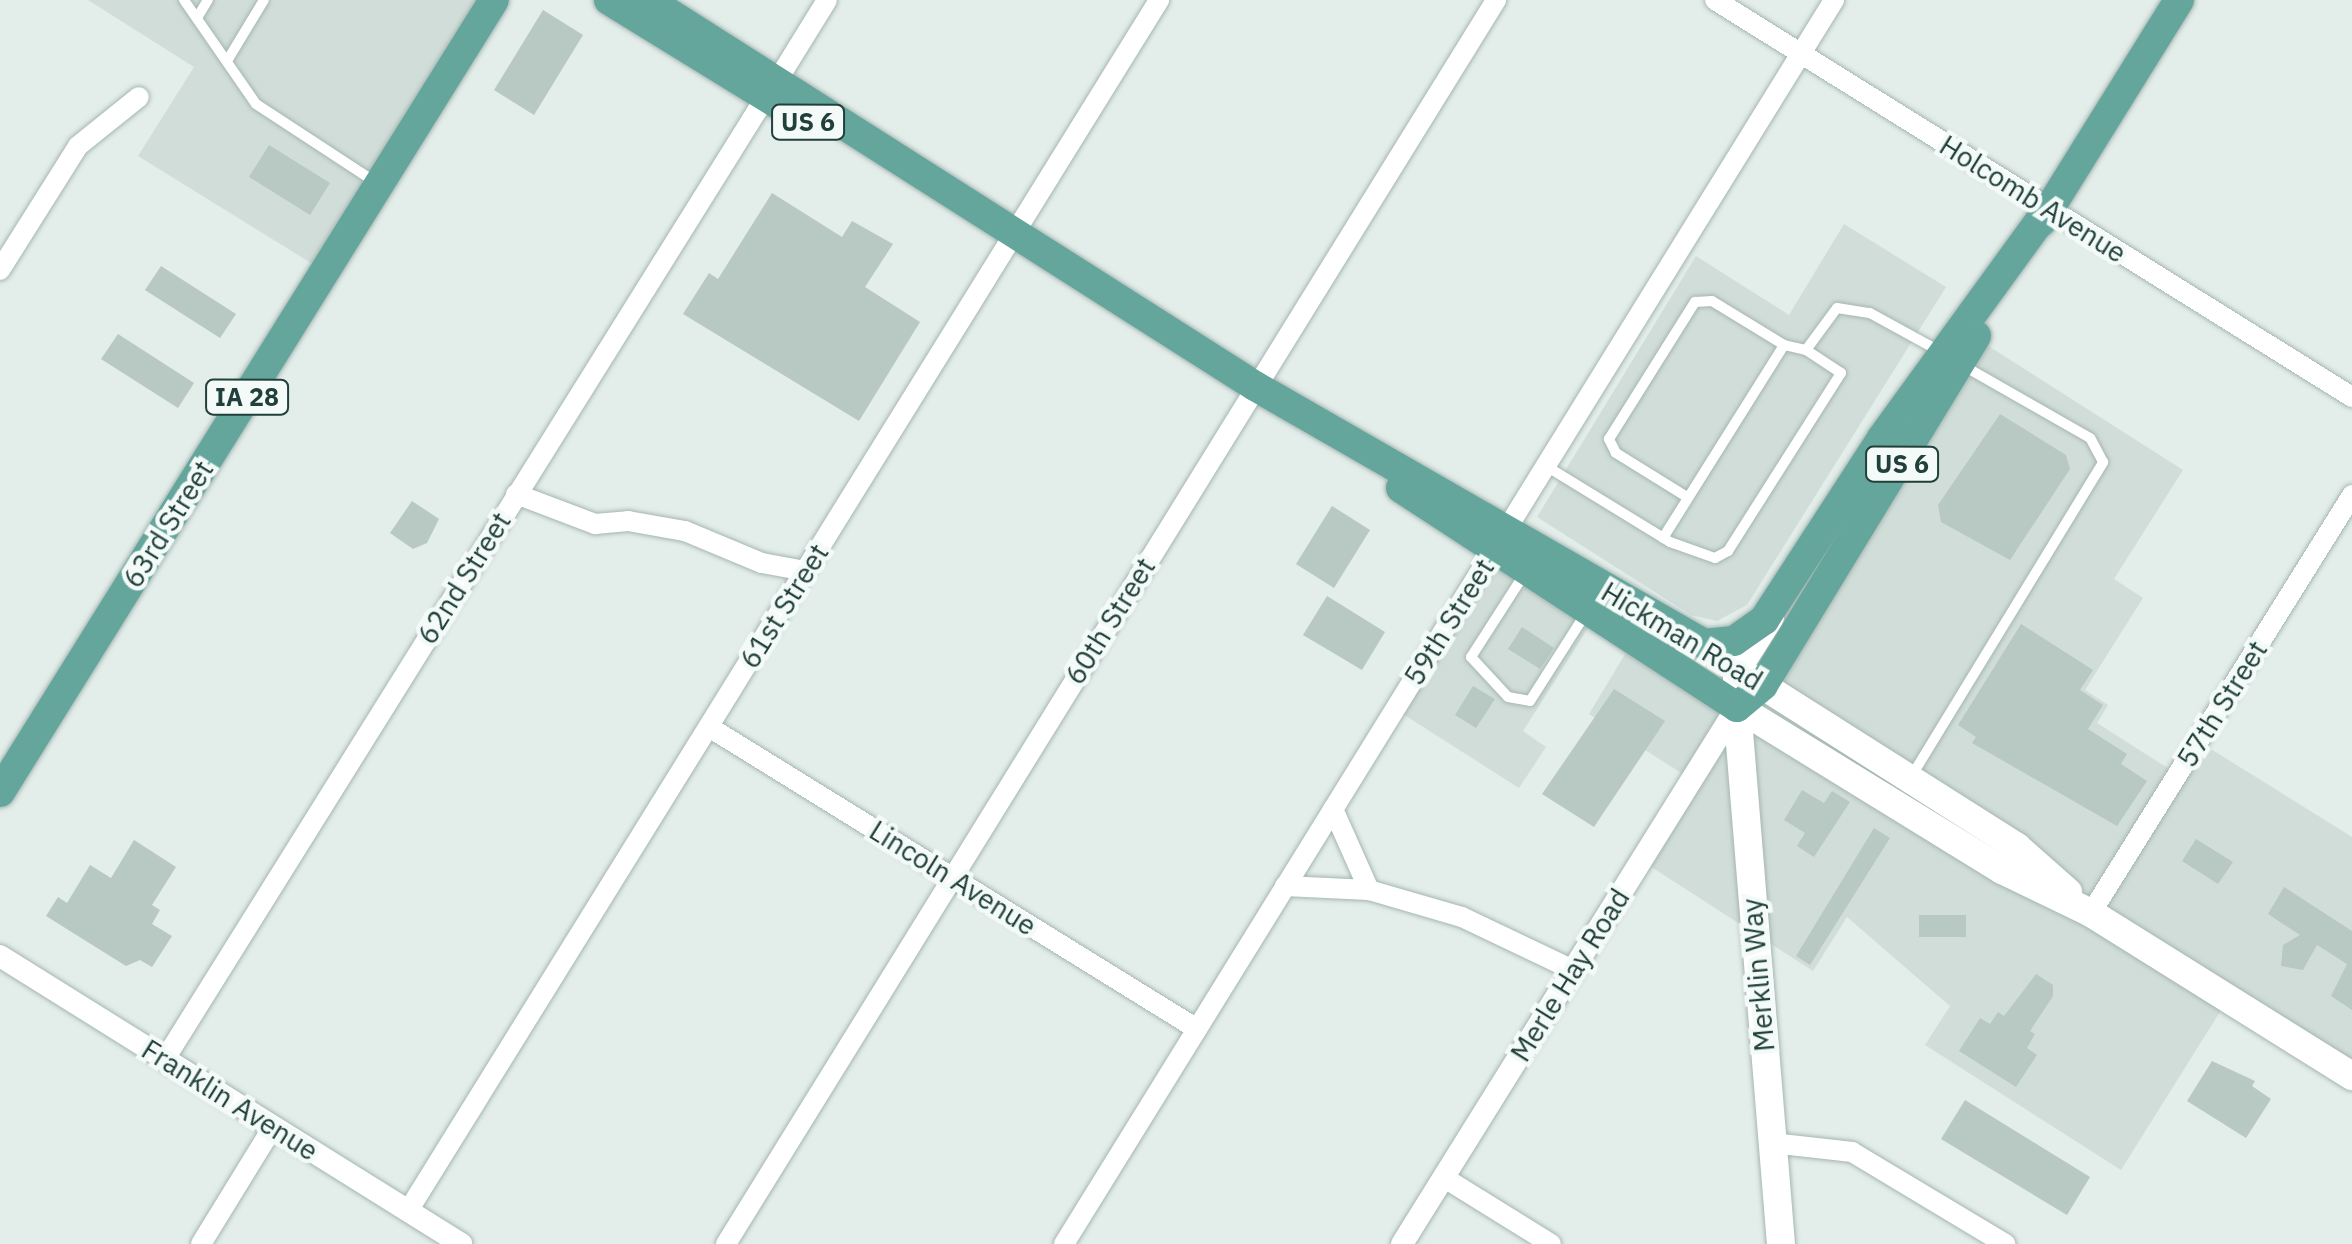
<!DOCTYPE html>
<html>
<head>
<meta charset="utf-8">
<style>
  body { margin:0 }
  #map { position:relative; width:2352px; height:1244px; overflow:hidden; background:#e3edea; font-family:"IBM Plex Sans",sans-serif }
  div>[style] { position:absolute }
  .built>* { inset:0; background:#d1ddd9 }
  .building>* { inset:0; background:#b8c8c3 }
  .roads { filter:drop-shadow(0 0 2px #a5b6b2) drop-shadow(0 0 2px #a5b6b2) }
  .service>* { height:10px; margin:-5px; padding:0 5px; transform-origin:5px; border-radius:5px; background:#fff }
  .minor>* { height:20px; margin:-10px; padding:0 10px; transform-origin:10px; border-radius:10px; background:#fff }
  .tertiary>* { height:22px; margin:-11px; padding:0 11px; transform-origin:11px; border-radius:11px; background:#fff }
  .secondary>* { height:28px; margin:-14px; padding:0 14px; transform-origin:14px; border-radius:14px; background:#fff }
  .primary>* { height:30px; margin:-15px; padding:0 15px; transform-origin:15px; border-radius:15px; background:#64a69c }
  span { translate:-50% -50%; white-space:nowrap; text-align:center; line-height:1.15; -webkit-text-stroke:9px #f3faf7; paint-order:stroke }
  .shield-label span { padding:2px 8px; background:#f3faf7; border:2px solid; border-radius:8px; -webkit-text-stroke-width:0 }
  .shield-label { font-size:25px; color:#21403b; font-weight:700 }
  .street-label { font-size:28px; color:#21403b }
</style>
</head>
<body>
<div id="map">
  <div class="built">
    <i style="clip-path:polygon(88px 0,494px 0,324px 271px,138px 156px,194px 67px)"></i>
    <i style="clip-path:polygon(1844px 224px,1946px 287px,1747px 605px,1717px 621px,1691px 615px,1537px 517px,1696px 256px,1789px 315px)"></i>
    <i style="clip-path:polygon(1976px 338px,2183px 470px,2114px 579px,2143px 598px,2085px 690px,2108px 705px,2097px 723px,2177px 774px,2198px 741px,2352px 837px,2352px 1076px,2228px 999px,2121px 1170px,1925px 1045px,1950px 1006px,1847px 917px,1813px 971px,1642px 861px,1692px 780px,1589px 714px,1633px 641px,2087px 910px,1763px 685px)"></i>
    <i style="clip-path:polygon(1492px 552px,1595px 617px,1523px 731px,1546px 747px,1519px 788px,1395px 709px)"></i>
  </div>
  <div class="building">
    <i style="clip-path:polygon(543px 10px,583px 35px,534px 115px,494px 90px)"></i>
    <i style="clip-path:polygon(269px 145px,330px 183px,310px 215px,249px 177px)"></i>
    <i style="clip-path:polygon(772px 193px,842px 237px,852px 221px,893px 244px,865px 287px,920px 322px,859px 421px,683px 314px,709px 273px,718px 279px)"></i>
    <i style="clip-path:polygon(161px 266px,236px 314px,220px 338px,145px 290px)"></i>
    <i style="clip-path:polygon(118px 334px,194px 383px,178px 408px,101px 359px)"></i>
    <i style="clip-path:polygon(2000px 414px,2066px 455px,2070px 469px,2010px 560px,1941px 522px,1938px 505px)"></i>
    <i style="clip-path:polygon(412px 501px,439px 519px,427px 543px,413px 549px,390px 533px)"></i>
    <i style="clip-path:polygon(1332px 506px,1370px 530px,1334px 588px,1296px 564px)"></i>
    <i style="clip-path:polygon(1327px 596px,1385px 632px,1362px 670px,1303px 635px)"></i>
    <i style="clip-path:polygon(2021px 624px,2093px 670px,2080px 690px,2103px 705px,2088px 729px,2127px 754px,2121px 764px,2147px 781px,2117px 826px,1972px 743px,1976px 737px,1958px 725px)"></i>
    <i style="clip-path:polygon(1522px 627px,1554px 648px,1540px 669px,1508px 649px)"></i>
    <i style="clip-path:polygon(1473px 686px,1495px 699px,1476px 728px,1455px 715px)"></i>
    <i style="clip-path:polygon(1614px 689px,1665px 721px,1594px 827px,1542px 794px)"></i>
    <i style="clip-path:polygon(1802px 790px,1824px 803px,1832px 791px,1850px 802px,1814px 857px,1797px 846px,1805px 833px,1784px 820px)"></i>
    <i style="clip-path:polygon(1874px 828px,1890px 838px,1810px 965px,1796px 956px)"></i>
    <i style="clip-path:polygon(2196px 839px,2233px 862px,2218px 884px,2182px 861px)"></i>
    <i style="clip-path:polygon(134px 840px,176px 867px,152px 905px,160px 910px,152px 924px,172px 936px,152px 967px,140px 960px,126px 966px,46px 916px,58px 897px,67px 903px,90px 865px,111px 878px)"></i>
    <i style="clip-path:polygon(2284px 887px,2352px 931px,2352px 1010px,2331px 996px,2347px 964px,2317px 945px,2303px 970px,2281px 966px,2283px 945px,2300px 935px,2268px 914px)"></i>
    <i style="clip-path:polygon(1919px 915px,1966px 915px,1966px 937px,1919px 937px)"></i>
    <i style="clip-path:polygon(2036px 974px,2053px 985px,2053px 996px,2030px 1031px,2035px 1034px,2027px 1048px,2037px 1055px,2016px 1087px,1959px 1051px,1980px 1018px,1990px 1024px,1998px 1012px,2004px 1016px)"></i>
    <i style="clip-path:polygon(2212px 1061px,2255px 1081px,2252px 1086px,2271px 1099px,2246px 1138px,2187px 1101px)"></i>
    <i style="clip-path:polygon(1965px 1100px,2090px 1177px,2067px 1215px,1941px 1139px)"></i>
  </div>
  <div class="roads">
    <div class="service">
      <i style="left:184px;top:0;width:126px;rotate:55.3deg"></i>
      <i style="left:256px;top:104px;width:142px;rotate:33.2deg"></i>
      <i style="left:197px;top:18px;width:21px;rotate:-59deg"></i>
      <i style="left:227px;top:61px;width:71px;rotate:-58.8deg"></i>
      <i style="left:1546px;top:466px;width:145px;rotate:31.5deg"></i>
      <i style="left:1670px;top:542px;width:48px;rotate:19.6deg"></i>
      <i style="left:1715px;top:558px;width:15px;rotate:-28deg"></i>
      <i style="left:1728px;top:551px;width:211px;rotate:-57.6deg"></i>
      <i style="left:1841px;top:373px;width:42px;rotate:-146.7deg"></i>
      <i style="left:1806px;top:350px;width:52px;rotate:-53.6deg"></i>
      <i style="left:1837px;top:308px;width:33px;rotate:9deg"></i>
      <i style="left:1870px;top:313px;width:81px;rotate:28.8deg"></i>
      <i style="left:1687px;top:497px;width:84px;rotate:-148.2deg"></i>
      <i style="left:1616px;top:453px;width:16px;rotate:-117deg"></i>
      <i style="left:1609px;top:439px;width:162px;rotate:-57.9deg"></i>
      <i style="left:1695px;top:302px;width:17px;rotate:-3deg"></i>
      <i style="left:1712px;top:301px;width:84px;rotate:31.4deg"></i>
      <i style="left:1784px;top:345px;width:23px;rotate:13deg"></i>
      <i style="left:1663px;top:538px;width:228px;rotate:-57.9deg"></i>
      <i style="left:1525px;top:573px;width:100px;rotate:122.7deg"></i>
      <i style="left:1471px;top:657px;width:54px;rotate:47.2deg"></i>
      <i style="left:1508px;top:697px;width:22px;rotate:10deg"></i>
      <i style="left:1530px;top:701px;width:104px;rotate:-57.5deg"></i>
      <i style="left:1911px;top:777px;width:369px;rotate:-58.6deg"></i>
      <i style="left:2103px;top:462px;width:27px;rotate:-118deg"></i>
      <i style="left:2090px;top:438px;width:145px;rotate:-150.3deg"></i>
    </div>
    <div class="minor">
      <i style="left:1715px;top:0;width:751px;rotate:31.93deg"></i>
      <i style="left:777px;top:81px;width:95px;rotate:-58.3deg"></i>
      <i style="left:0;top:270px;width:146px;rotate:-57.8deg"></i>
      <i style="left:78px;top:146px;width:78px;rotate:-38.8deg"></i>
      <i style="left:516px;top:494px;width:85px;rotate:20.8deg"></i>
      <i style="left:595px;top:524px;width:33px;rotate:-5deg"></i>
      <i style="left:628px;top:521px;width:58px;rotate:10deg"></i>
      <i style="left:685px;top:531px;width:83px;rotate:22.6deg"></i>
      <i style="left:762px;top:563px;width:44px;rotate:10.5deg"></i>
      <i style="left:709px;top:727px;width:574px;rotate:31.75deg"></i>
      <i style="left:1333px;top:809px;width:89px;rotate:66deg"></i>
      <i style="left:1285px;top:886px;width:84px;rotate:2.7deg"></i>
      <i style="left:1369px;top:890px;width:97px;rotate:16.2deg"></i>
      <i style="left:1462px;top:917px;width:123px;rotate:25.5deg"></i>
      <i style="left:2091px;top:913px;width:493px;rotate:-58deg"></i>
      <i style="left:165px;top:1059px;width:1133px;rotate:-58.02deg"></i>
      <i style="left:1772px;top:1143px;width:81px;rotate:6.4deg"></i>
      <i style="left:1852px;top:1152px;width:179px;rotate:31deg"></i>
      <i style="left:1443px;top:1177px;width:127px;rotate:31.8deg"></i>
      <i style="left:408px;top:1211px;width:1425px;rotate:-58.19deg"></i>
      <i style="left:201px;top:1244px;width:137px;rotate:-58.4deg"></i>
      <i style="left:726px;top:1244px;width:1463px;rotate:-58.24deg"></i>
      <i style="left:1064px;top:1244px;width:1463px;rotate:-58.24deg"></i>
    </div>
    <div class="tertiary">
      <i style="left:0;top:956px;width:544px;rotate:31.99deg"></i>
      <i style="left:1402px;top:1244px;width:633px;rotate:-58.04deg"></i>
    </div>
    <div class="secondary">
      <i style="left:1770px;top:617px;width:62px;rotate:122.4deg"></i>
      <i style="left:1737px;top:669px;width:38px;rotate:90deg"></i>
      <i style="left:1737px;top:707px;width:539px;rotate:85.32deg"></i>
      <i style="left:1743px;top:673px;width:325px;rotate:32.4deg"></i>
      <i style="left:2017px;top:847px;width:68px;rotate:41.4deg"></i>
      <i style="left:1737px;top:707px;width:311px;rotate:31.6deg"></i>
      <i style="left:2002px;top:870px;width:99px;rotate:25.8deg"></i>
      <i style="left:2091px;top:913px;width:308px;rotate:32deg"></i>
    </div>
    <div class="primary">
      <i style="left:609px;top:0;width:229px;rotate:31.6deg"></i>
      <i style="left:648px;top:0;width:719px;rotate:32.45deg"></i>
      <i style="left:1255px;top:386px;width:518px;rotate:29.88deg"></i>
      <i style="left:1704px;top:644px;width:30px;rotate:-6deg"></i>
      <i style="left:1734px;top:641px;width:37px;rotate:-35deg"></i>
      <i style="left:1764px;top:620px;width:217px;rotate:-57deg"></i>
      <i style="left:1882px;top:438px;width:284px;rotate:-54deg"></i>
      <i style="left:2041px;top:222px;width:261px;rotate:-58.1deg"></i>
      <i style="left:1401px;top:488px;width:401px;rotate:33.1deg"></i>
      <i style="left:1737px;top:707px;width:34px;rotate:-40deg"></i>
      <i style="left:1763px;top:685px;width:409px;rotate:-58.6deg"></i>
      <i style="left:0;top:792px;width:933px;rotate:-58.05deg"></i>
    </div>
  </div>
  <div class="shield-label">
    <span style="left:808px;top:122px">US 6</span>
    <span style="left:247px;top:397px">IA 28</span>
    <span style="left:1902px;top:464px">US 6</span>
  </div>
  <div class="street-label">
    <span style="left:2033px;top:199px;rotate:32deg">Holcomb Avenue</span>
    <span style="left:168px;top:524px;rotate:-58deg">63rd Street</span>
    <span style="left:464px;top:578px;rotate:-58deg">62nd Street</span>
    <span style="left:784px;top:606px;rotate:-58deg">61st Street</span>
    <span style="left:1110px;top:621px;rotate:-58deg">60th Street</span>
    <span style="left:1449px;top:622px;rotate:-58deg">59th Street</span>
    <span style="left:1682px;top:636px;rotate:31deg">Hickman Road</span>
    <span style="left:2222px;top:704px;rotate:-58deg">57th Street</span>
    <span style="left:953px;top:878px;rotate:32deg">Lincoln Avenue</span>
    <span style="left:1570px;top:975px;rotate:-58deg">Merle Hay Road</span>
    <span style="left:1758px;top:975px;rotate:-95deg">Merklin Way</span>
    <span style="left:230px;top:1100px;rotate:32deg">Franklin Avenue</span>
  </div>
</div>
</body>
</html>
